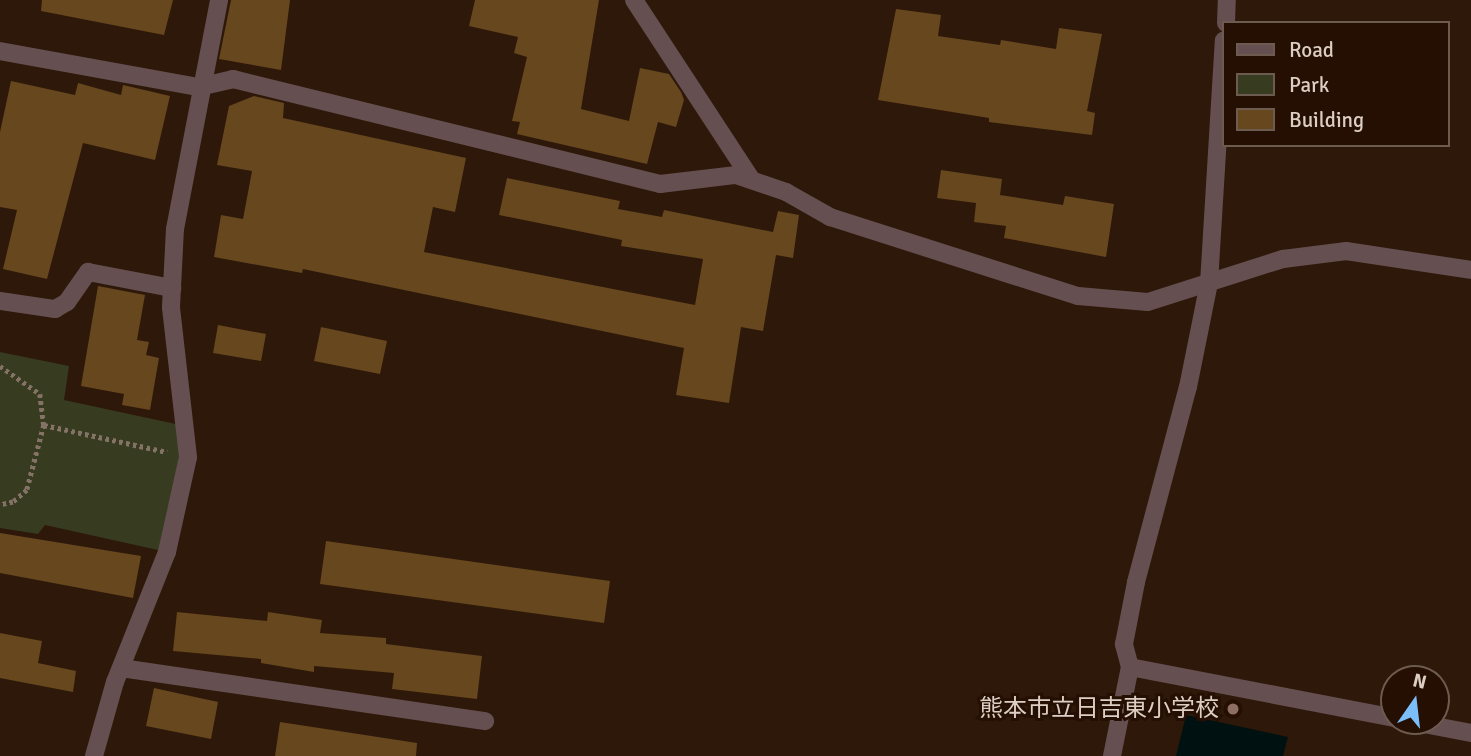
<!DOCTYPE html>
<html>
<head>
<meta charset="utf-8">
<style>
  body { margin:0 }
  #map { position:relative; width:1471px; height:756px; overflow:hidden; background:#2e1809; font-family:Signika,"Noto Sans JP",sans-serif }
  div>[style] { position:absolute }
  .green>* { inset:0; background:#373b20 }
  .water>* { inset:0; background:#011 }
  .building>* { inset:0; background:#66471e }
  .path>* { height:4.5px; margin-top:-2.25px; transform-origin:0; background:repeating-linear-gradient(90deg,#857266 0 3.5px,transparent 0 7px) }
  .minor>* { height:18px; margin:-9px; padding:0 9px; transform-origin:9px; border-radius:9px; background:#664f50 }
  .dots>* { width:19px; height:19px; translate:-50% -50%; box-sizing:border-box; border:4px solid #240f02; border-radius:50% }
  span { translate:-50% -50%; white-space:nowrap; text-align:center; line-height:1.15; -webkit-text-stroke:6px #240f02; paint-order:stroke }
  .poi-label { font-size:24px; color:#ddcec4 }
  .right { translate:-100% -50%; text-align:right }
  .legend { position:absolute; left:1222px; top:21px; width:228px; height:126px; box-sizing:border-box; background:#240f02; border:2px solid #6e5b50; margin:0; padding:9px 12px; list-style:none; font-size:21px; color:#ddcec4 }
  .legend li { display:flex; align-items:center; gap:14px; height:35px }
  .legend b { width:35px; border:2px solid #6e5b50 }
  .north { position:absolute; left:1380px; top:665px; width:70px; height:70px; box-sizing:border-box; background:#240f02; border:2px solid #6e5b50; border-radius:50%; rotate:14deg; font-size:19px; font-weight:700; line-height:28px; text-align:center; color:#ddcec4 }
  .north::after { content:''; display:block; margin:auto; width:24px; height:32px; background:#7cbef9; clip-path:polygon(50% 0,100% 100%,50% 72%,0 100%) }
</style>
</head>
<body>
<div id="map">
  <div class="green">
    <i style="clip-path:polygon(0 352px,69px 366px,64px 400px,185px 426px,167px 552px,45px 525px,38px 534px,0 528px)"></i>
  </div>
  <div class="water">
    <i style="clip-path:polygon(1186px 715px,1288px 737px,1283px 756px,1176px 756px)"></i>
  </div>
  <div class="building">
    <i style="clip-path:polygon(42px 0,173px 0,164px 35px,41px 11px)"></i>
    <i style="clip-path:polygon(231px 0,290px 0,281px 70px,219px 59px)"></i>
    <i style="clip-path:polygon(475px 0,599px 0,581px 109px,629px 121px,640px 68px,669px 74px,681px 92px,684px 100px,676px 127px,658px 122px,647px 164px,517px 134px,520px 122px,512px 121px,527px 57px,514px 53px,518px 37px,469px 26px)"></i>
    <i style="clip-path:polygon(896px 9px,941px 15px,938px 36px,1000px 45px,1001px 40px,1056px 49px,1059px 28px,1102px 34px,1087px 111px,1095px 113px,1092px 135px,989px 122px,989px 118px,878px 100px)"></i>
    <i style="clip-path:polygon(11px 81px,75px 95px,78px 83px,121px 95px,123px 85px,170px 96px,155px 160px,83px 143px,47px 279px,3px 269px,17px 210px,0 207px,0 132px)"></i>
    <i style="clip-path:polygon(254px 96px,284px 103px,283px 118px,466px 158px,455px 212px,433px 207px,424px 252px,695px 305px,703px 259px,621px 246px,622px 240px,499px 215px,507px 178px,620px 201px,618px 209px,662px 217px,664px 210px,773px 232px,778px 211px,799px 215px,793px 258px,776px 255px,763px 331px,741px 327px,729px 403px,676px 395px,684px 348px,303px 269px,302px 273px,214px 257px,221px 215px,243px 219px,252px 171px,217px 165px,229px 106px)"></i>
    <i style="clip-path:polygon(941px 170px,1002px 179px,1000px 195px,1063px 205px,1065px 196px,1114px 204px,1106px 257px,1004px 238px,1006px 226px,974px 222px,976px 203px,937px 198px)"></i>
    <i style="clip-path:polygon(98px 286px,145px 295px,137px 340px,149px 342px,146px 355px,159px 358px,150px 410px,122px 405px,124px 394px,81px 386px)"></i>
    <i style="clip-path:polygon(218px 325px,266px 334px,261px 361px,213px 353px)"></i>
    <i style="clip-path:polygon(321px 327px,387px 341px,380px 374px,314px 361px)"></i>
    <i style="clip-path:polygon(0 533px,141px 556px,133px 598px,0 573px)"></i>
    <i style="clip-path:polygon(326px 541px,610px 581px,604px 623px,320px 584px)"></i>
    <i style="clip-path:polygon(177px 612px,267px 621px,268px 612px,322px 620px,320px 633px,386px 638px,386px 644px,482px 656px,477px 699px,392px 689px,394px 673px,314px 666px,314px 672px,261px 663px,261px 659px,173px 651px)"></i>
    <i style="clip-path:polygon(0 633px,42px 641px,38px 663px,76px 671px,73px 692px,0 678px)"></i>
    <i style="clip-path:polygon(154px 688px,218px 702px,211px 739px,146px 726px)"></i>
    <i style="clip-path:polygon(280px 722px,417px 743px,416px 756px,275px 756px)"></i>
  </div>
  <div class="path">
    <i style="left:0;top:366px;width:49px;rotate:35deg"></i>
    <i style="left:40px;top:394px;width:31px;rotate:83deg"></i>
    <i style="left:44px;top:425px;width:67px;rotate:104.7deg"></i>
    <i style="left:27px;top:490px;width:18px;rotate:139deg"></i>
    <i style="left:13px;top:502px;width:13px;rotate:167deg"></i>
    <i style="left:44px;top:425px;width:126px;rotate:12.4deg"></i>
  </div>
  <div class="minor">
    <i style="left:634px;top:0;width:215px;rotate:56.8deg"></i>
    <i style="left:1226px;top:23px;width:23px;rotate:-88deg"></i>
    <i style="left:0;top:51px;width:202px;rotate:10.3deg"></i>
    <i style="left:199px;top:87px;width:35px;rotate:-13deg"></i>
    <i style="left:233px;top:79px;width:440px;rotate:13.8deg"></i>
    <i style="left:660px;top:184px;width:77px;rotate:-6.8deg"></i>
    <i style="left:736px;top:175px;width:53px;rotate:18.8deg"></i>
    <i style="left:786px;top:192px;width:51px;rotate:29.6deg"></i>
    <i style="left:830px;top:217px;width:260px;rotate:17.7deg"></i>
    <i style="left:1078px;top:296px;width:70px;rotate:4.9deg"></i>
    <i style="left:1148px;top:302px;width:142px;rotate:-17.7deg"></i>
    <i style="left:1283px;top:259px;width:64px;rotate:-7.2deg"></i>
    <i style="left:1346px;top:251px;width:126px;rotate:8.6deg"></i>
    <i style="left:0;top:301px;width:56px;rotate:8.3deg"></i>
    <i style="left:55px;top:309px;width:14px;rotate:-30deg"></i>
    <i style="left:67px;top:302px;width:37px;rotate:-55deg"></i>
    <i style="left:88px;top:272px;width:86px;rotate:10.8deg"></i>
    <i style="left:1130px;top:667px;width:269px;rotate:10.9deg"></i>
    <i style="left:121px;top:668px;width:368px;rotate:8.3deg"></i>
    <i style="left:1408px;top:721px;width:64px;rotate:10.8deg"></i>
    <i style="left:94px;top:756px;width:77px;rotate:-74.2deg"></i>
    <i style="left:115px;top:682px;width:140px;rotate:-68.2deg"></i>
    <i style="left:167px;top:552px;width:97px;rotate:-77.5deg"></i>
    <i style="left:188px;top:457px;width:151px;rotate:-96.5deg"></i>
    <i style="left:171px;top:307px;width:78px;rotate:-87.1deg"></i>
    <i style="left:175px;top:229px;width:233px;rotate:-79.1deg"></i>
    <i style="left:1112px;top:756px;width:91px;rotate:-78.6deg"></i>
    <i style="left:1130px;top:667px;width:24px;rotate:-105deg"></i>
    <i style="left:1124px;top:644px;width:63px;rotate:-79deg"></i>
    <i style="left:1136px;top:582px;width:202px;rotate:-75.1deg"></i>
    <i style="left:1188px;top:387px;width:106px;rotate:-78.6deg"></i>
    <i style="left:1209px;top:283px;width:243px;rotate:-86.5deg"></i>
  </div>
  <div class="dots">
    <i style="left:1233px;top:709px;background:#8d6e63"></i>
  </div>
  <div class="poi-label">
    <span class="right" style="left:1219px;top:709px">熊本市立日吉東小学校</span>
  </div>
  <ul class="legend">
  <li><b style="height:9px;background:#664f50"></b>Road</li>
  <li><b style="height:19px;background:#373b20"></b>Park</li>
  <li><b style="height:19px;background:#66471e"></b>Building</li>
  </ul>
  <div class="north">N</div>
</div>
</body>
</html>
